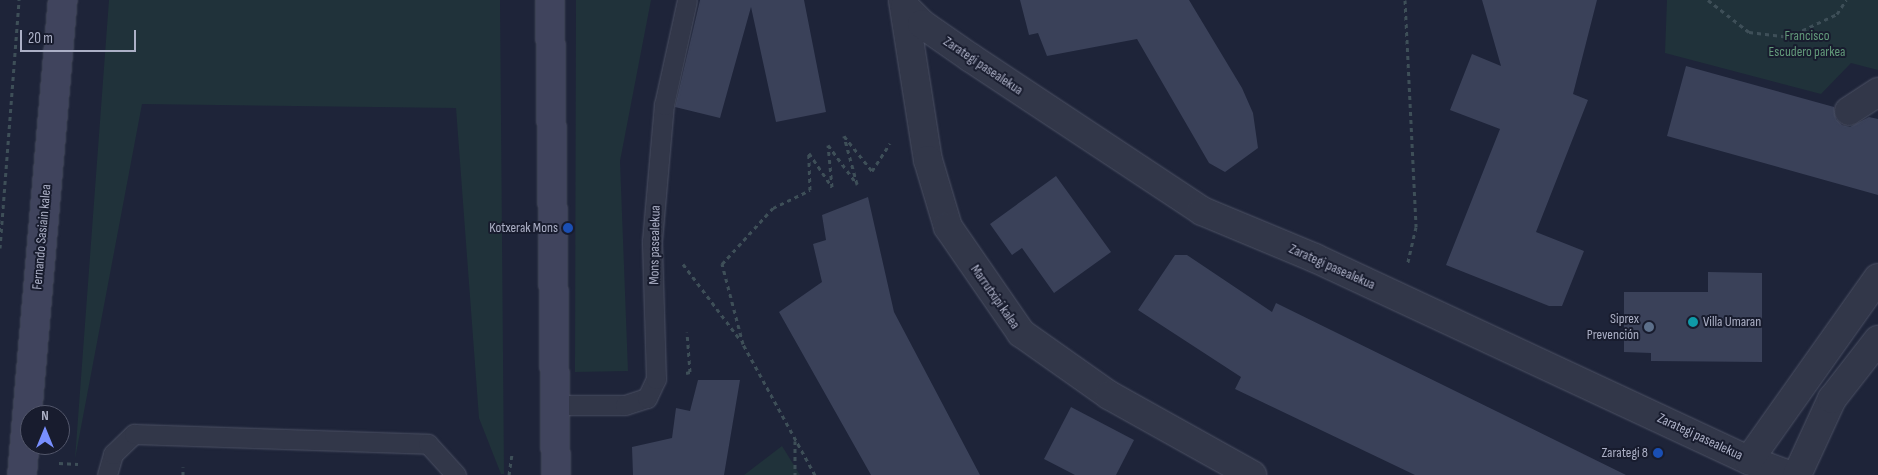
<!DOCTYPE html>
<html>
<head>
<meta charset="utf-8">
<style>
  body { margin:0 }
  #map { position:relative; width:1878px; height:475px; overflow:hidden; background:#1e2439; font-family:"Sofia Sans Condensed",sans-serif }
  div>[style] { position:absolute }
  .green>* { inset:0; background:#20323a }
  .building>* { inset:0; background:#3a4159 }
  .path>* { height:3px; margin-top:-1.5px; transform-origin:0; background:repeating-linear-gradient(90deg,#3e4f58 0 4px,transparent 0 8px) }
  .roads { filter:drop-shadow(0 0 1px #4c5164) drop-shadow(0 0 1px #4c5164) }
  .service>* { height:19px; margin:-9.5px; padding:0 9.5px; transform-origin:9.5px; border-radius:9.5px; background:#323749 }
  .minor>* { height:28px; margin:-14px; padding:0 14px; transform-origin:14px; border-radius:14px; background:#323749 }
  .secondary>* { height:28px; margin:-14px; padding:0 14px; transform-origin:14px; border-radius:14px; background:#40445d }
  .dots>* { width:14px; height:14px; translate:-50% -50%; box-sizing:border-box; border:2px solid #181c2e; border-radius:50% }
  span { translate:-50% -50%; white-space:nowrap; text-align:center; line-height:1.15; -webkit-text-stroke:4px #181c2e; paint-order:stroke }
  .park-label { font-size:14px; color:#62997a }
  .street-label { font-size:14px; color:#acb0c6 }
  .poi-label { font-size:14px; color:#acb0c6 }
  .right { translate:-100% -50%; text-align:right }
  .left { translate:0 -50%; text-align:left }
  .north { position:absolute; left:20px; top:405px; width:50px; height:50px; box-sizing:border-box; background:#181c2e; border:1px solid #53576b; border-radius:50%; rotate:0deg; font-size:14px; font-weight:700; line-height:20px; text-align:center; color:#acb0c6 }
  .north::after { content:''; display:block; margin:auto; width:18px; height:22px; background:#788fff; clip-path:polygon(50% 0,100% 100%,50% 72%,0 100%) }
  .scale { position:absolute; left:20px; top:30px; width:116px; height:22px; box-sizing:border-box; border:2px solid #acb0c6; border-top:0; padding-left:6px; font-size:15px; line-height:18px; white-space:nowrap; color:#acb0c6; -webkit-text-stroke:4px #181c2e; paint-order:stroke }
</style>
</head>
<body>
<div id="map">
  <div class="green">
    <i style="clip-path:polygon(109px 0,500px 0,504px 474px,501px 474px,479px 418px,456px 108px,142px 104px,75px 459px)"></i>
    <i style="clip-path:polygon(576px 0,651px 0,620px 161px,628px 371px,575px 372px)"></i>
    <i style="clip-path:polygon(1667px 0,1878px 0,1878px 70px,1851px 63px,1821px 94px,1665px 53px)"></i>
    <i style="clip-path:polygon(782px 446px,800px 475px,744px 475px)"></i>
  </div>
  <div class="building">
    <i style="clip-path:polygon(700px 0,804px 0,826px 112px,776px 122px,751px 7px,720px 118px,675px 107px)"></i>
    <i style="clip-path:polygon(1020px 0,1189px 0,1242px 88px,1253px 113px,1258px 148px,1225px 172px,1209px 163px,1137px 39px,1047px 56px,1038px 33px,1029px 35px)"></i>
    <i style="clip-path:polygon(1482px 0,1597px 0,1573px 94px,1588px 100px,1536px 232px,1584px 251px,1562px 306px,1549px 306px,1446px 265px,1500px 129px,1450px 110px,1472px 54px,1501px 66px)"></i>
    <i style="clip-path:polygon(1686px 66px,1834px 107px,1836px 119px,1842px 125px,1850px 127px,1869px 117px,1878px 119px,1878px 195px,1667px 136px)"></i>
    <i style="clip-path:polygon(1056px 176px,1111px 252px,1054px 293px,1022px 248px,1012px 255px,990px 224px)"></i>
    <i style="clip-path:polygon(868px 197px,894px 312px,980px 475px,871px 475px,779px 312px,822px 282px,813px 244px,826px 240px,822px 215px)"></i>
    <i style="clip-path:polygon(1175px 255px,1187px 255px,1272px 312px,1276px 303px,1626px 475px,1415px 475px,1235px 389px,1241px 377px,1138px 310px)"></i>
    <i style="clip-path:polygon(1708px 272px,1762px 273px,1762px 362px,1651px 361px,1651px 353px,1624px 352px,1624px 292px,1708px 292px)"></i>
    <i style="clip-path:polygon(698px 380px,740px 380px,724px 475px,633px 475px,632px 447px,672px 438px,676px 408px,690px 411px)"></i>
    <i style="clip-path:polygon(1071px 407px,1134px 440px,1116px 475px,1075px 475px,1044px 459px)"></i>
  </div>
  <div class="path">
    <i style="left:1405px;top:0;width:227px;rotate:87.2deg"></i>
    <i style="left:1416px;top:227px;width:37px;rotate:103deg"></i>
    <i style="left:1708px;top:0;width:52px;rotate:38deg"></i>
    <i style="left:1749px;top:32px;width:39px;rotate:7deg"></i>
    <i style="left:1788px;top:37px;width:54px;rotate:-25.1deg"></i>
    <i style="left:1837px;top:14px;width:17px;rotate:-57deg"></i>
    <i style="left:0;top:248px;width:249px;rotate:-85.6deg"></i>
    <i style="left:683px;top:264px;width:96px;rotate:53deg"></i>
    <i style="left:686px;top:373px;width:4px;rotate:-14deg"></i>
    <i style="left:690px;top:372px;width:40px;rotate:-94.3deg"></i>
    <i style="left:795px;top:441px;width:34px;rotate:90deg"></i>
    <i style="left:59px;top:463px;width:19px;rotate:3deg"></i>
    <i style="left:183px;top:475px;width:8px;rotate:-90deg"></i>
    <i style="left:509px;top:475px;width:22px;rotate:-82deg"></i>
    <i style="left:815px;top:475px;width:149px;rotate:-118.8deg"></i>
    <i style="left:743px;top:344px;width:83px;rotate:-104.7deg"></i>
    <i style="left:722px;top:264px;width:76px;rotate:-47.7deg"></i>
    <i style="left:773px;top:208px;width:41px;rotate:-25.9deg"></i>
    <i style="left:810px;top:190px;width:37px;rotate:-92deg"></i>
    <i style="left:809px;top:153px;width:41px;rotate:55.9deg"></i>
    <i style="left:832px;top:187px;width:42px;rotate:-95.4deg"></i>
    <i style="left:828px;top:145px;width:49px;rotate:53.4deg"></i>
    <i style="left:857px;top:184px;width:50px;rotate:-105.2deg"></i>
    <i style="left:844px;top:136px;width:45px;rotate:51.3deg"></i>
    <i style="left:872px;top:171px;width:33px;rotate:-57deg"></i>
  </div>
  <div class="roads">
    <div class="service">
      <i style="left:555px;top:405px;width:70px"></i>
      <i style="left:625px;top:405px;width:23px;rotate:-18deg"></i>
      <i style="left:647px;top:398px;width:21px;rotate:-65deg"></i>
      <i style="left:656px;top:379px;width:138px;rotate:-91.7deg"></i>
      <i style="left:652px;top:241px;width:137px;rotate:-85deg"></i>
      <i style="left:664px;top:105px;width:107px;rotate:-77.6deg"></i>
      <i style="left:107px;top:475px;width:22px;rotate:-74deg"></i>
      <i style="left:113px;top:454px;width:29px;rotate:-44deg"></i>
      <i style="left:134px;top:434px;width:294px;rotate:1.9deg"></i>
      <i style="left:428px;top:444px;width:42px;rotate:47.9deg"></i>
    </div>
    <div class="minor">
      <i style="left:903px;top:1px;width:161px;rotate:81.1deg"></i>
      <i style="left:928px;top:160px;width:70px;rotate:73.4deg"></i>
      <i style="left:948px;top:227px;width:129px;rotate:55.4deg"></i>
      <i style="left:1021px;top:333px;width:108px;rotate:35.2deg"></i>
      <i style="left:1109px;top:395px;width:164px;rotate:29.2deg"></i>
      <i style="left:905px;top:7px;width:24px;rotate:45deg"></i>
      <i style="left:922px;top:24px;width:60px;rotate:34.8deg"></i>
      <i style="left:971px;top:58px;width:277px;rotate:33.5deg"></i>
      <i style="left:1202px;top:211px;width:122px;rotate:22.6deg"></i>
      <i style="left:1315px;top:258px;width:479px;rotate:25deg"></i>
      <i style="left:1749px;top:460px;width:43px;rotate:20.6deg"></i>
      <i style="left:1849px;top:111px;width:35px;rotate:-33deg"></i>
      <i style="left:1749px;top:460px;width:223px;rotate:-54.7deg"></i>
      <i style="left:1797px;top:475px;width:84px;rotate:-65.3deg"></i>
      <i style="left:1832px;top:399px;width:75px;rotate:-52.1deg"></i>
    </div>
    <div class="secondary">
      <i style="left:550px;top:0;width:475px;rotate:89.3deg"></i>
      <i style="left:22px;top:475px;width:477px;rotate:-85.1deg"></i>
    </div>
  </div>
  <div class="dots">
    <i style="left:568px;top:228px;background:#1a4fb4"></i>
    <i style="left:1693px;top:322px;background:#0f9aa8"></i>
    <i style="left:1649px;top:327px;background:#5c6f8a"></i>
    <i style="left:1658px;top:453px;background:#1a4fb4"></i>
  </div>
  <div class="park-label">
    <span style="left:1807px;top:44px">Francisco<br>Escudero parkea</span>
  </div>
  <div class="street-label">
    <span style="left:983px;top:66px;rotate:34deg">Zarategi pasealekua</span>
    <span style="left:42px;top:237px;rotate:-85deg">Fernando Sasiain kalea</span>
    <span style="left:655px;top:245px;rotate:-89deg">Mons pasealekua</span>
    <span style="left:1332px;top:267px;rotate:24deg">Zarategi pasealekua</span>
    <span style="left:995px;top:297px;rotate:55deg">Marrutxipi kalea</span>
    <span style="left:1700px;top:437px;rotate:25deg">Zarategi pasealekua</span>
  </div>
  <div class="poi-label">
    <span class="right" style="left:558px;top:228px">Kotxerak Mons</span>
    <span class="right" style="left:1639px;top:327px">Siprex<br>Prevención</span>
    <span class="left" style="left:1703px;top:322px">Villa Umaran</span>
    <span class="right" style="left:1648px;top:453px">Zarategi 8</span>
  </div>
  <div class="north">N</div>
  <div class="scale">20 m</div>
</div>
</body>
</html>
